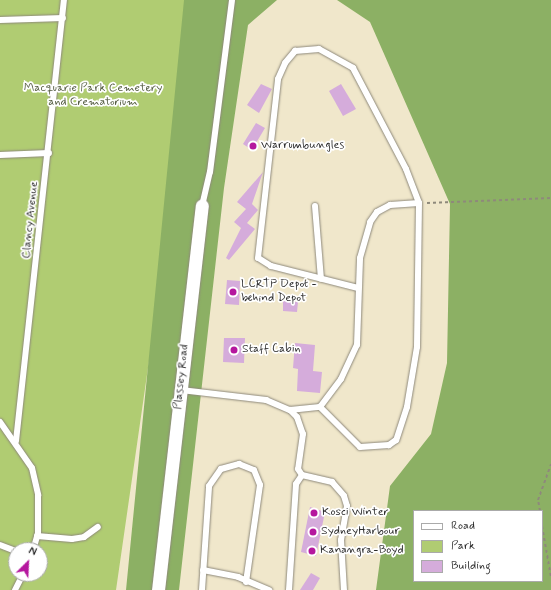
<!DOCTYPE html>
<html>
<head>
<meta charset="utf-8">
<style>
  body { margin:0 }
  #map { position:relative; width:551px; height:590px; overflow:hidden; background:#f0e7cb; font-family:Mynerve,sans-serif }
  div>[style] { position:absolute }
  .green>* { inset:0; background:#b0cc72 }
  .forest>* { inset:0; background:#8cb064 }
  .building>* { inset:0; background:#d5acdb }
  .path>* { height:2px; margin-top:-1px; transform-origin:0; background:repeating-linear-gradient(90deg,#8e897b 0 3px,transparent 0 6px) }
  .roads { filter:drop-shadow(0 0 1px #8e897b) drop-shadow(0 0 1px #8e897b) }
  .service>* { height:6px; margin:-3px; padding:0 3px; transform-origin:3px; border-radius:3px; background:#fff }
  .minor>* { height:13px; margin:-6.5px; padding:0 6.5px; transform-origin:6.5px; border-radius:6.5px; background:#fff }
  .dots>* { width:11px; height:11px; translate:-50% -50%; box-sizing:border-box; border:2px solid #fff; border-radius:50% }
  span { translate:-50% -50%; white-space:nowrap; text-align:center; line-height:1.15; -webkit-text-stroke:3.5px #fff; paint-order:stroke }
  .park-label { font-size:12px; color:#535b40 }
  .poi-label { font-size:12px; color:#2b2b2b }
  .left { translate:0 -50%; text-align:left }
  .street-label { font-size:12px; color:#2b2b2b }
  .legend { position:absolute; left:413px; top:510px; width:130px; height:72px; box-sizing:border-box; background:#fff; border:1px solid #aaa; margin:0; padding:5px 7px; list-style:none; font-size:12px; color:#2b2b2b }
  .legend li { display:flex; align-items:center; gap:8px; height:20px }
  .legend b { width:20px; border:1px solid #aaa }
  .north { position:absolute; left:8px; top:542px; width:40px; height:40px; box-sizing:border-box; background:#fff; border:1px solid #aaa; border-radius:50%; rotate:24deg; font-size:11px; font-weight:700; line-height:16px; text-align:center; color:#2b2b2b }
  .north::after { content:''; display:block; margin:auto; width:14px; height:18px; background:#b5179e; clip-path:polygon(50% 0,100% 100%,50% 72%,0 100%) }
</style>
</head>
<body>
<div id="map">
  <div class="green">
    <i style="clip-path:polygon(evenodd,0 0,201px 0,116px 590px,0 590px,0 0,16px 550px,40px 550px,40px 574px,16px 574px,16px 550px)"></i>
  </div>
  <div class="forest">
    <i style="clip-path:polygon(184px 0,277px 0,248px 25px,224px 188px,179px 590px,126px 590px)"></i>
    <i style="clip-path:polygon(evenodd,337px 0,551px 0,551px 590px,376px 590px,390px 486px,431px 434px,447px 363px,450px 204px,370px 22px,337px 0,414px 511px,542px 511px,542px 581px,414px 581px,414px 511px)"></i>
  </div>
  <div class="building">
    <i style="clip-path:polygon(261px 84px,272px 89px,259px 113px,247px 105px)"></i>
    <i style="clip-path:polygon(341px 84px,356px 109px,343px 116px,329px 91px)"></i>
    <i style="clip-path:polygon(256px 123px,265px 128px,252px 150px,243px 144px)"></i>
    <i style="clip-path:polygon(263px 172px,252px 204px,258px 210px,247px 223px,255px 229px,229px 260px,226px 258px,241px 228px,234px 222px,246px 209px,237px 202px)"></i>
    <i style="clip-path:polygon(227px 280px,240px 281px,239px 305px,225px 304px)"></i>
    <i style="clip-path:polygon(283px 301px,298px 302px,297px 312px,283px 311px)"></i>
    <i style="clip-path:polygon(224px 338px,245px 338px,244px 363px,223px 362px)"></i>
    <i style="clip-path:polygon(295px 343px,315px 345px,313px 371px,322px 372px,320px 393px,297px 391px,298px 369px,293px 368px)"></i>
    <i style="clip-path:polygon(310px 507px,325px 512px,316px 556px,301px 552px)"></i>
    <i style="clip-path:polygon(311px 573px,320px 578px,313px 590px,300px 590px)"></i>
  </div>
  <div class="path">
    <i style="left:427px;top:203px;width:124px;rotate:-2.3deg"></i>
    <i style="left:540px;top:511px;width:11px;rotate:-100deg"></i>
    <i style="left:538px;top:500px;width:38px;rotate:-70deg"></i>
    <i style="left:542px;top:526px;width:52px;rotate:80deg"></i>
  </div>
  <div class="roads">
    <div class="service">
      <i style="left:0;top:20px;width:63px;rotate:-1.8deg"></i>
      <i style="left:0;top:155px;width:49px;rotate:-2.3deg"></i>
      <i style="left:202px;top:206px;width:35px;rotate:-77deg"></i>
      <i style="left:210px;top:172px;width:173px;rotate:-82.7deg"></i>
      <i style="left:315px;top:206px;width:73px;rotate:85.3deg"></i>
      <i style="left:358px;top:288px;width:90px;rotate:-165.8deg"></i>
      <i style="left:271px;top:266px;width:15px;rotate:-148deg"></i>
      <i style="left:258px;top:258px;width:180px;rotate:-83.6deg"></i>
      <i style="left:278px;top:79px;width:17px;rotate:-66deg"></i>
      <i style="left:285px;top:63px;width:16px;rotate:-50deg"></i>
      <i style="left:295px;top:51px;width:24px;rotate:-5deg"></i>
      <i style="left:319px;top:49px;width:39px;rotate:29deg"></i>
      <i style="left:353px;top:68px;width:114px;rotate:62.3deg"></i>
      <i style="left:406px;top:169px;width:36px;rotate:69deg"></i>
      <i style="left:181px;top:390px;width:86px;rotate:6.7deg"></i>
      <i style="left:266px;top:400px;width:26px;rotate:23deg"></i>
      <i style="left:290px;top:410px;width:10px;rotate:45deg"></i>
      <i style="left:297px;top:417px;width:18px;rotate:71deg"></i>
      <i style="left:303px;top:434px;width:35px;rotate:98deg"></i>
      <i style="left:298px;top:469px;width:7px;rotate:56deg"></i>
      <i style="left:302px;top:475px;width:31px;rotate:13deg"></i>
      <i style="left:332px;top:482px;width:18px;rotate:49deg"></i>
      <i style="left:344px;top:496px;width:10px;rotate:73deg"></i>
      <i style="left:347px;top:506px;width:35px;rotate:100deg"></i>
      <i style="left:341px;top:540px;width:50px;rotate:86.6deg"></i>
      <i style="left:290px;top:410px;width:30px;rotate:-6deg"></i>
      <i style="left:320px;top:407px;width:35px;rotate:-53deg"></i>
      <i style="left:341px;top:379px;width:38px;rotate:-65deg"></i>
      <i style="left:357px;top:345px;width:87px;rotate:-88deg"></i>
      <i style="left:360px;top:258px;width:37px;rotate:-74deg"></i>
      <i style="left:370px;top:222px;width:12px;rotate:-55deg"></i>
      <i style="left:377px;top:212px;width:15px;rotate:-28deg"></i>
      <i style="left:390px;top:205px;width:29px;rotate:-4deg"></i>
      <i style="left:419px;top:203px;width:144px;rotate:90.8deg"></i>
      <i style="left:417px;top:347px;width:61px;rotate:99.5deg"></i>
      <i style="left:407px;top:407px;width:35px;rotate:108deg"></i>
      <i style="left:396px;top:440px;width:9px;rotate:144deg"></i>
      <i style="left:389px;top:445px;width:29px;rotate:176deg"></i>
      <i style="left:360px;top:447px;width:57px;rotate:-135deg"></i>
      <i style="left:0;top:422px;width:56px;rotate:55.2deg"></i>
      <i style="left:32px;top:468px;width:28px;rotate:77deg"></i>
      <i style="left:38px;top:495px;width:38px;rotate:90deg"></i>
      <i style="left:38px;top:533px;width:18px;rotate:106deg"></i>
      <i style="left:16px;top:441px;width:444px;rotate:-83.8deg"></i>
      <i style="left:37px;top:536px;width:35px;rotate:5deg"></i>
      <i style="left:72px;top:539px;width:12px;rotate:-9deg"></i>
      <i style="left:84px;top:537px;width:17px;rotate:-36deg"></i>
      <i style="left:0;top:545px;width:17px;rotate:21deg"></i>
      <i style="left:203px;top:570px;width:36px;rotate:11deg"></i>
      <i style="left:238px;top:577px;width:34px;rotate:23deg"></i>
      <i style="left:15px;top:590px;width:18px;rotate:-63deg"></i>
      <i style="left:202px;top:590px;width:104px;rotate:-86.1deg"></i>
      <i style="left:209px;top:486px;width:21px;rotate:-55deg"></i>
      <i style="left:221px;top:469px;width:19px;rotate:-16deg"></i>
      <i style="left:239px;top:464px;width:16px;rotate:22deg"></i>
      <i style="left:254px;top:470px;width:16px;rotate:68deg"></i>
      <i style="left:260px;top:485px;width:98px;rotate:98.2deg"></i>
      <i style="left:289px;top:590px;width:106px;rotate:-86.2deg"></i>
      <i style="left:296px;top:484px;width:11px;rotate:-56deg"></i>
    </div>
    <div class="minor">
      <i style="left:158px;top:590px;width:387px;rotate:-83.5deg"></i>
    </div>
  </div>
  <div class="dots">
    <i style="left:253px;top:146px;background:#b5179e"></i>
    <i style="left:233px;top:292px;background:#b5179e"></i>
    <i style="left:234px;top:350px;background:#b5179e"></i>
    <i style="left:314px;top:513px;background:#b5179e"></i>
    <i style="left:313px;top:532px;background:#b5179e"></i>
    <i style="left:312px;top:551px;background:#b5179e"></i>
  </div>
  <div class="park-label">
    <span style="left:93px;top:96px">Macquarie Park Cemetery<br>and Crematorium</span>
  </div>
  <div class="poi-label">
    <span class="left" style="left:261px;top:146px">Warrumbungles</span>
    <span class="left" style="left:241px;top:292px">LCRTP Depot -<br>behind Depot</span>
    <span class="left" style="left:242px;top:350px">Staff Cabin</span>
    <span class="left" style="left:322px;top:513px">Kosci Winter</span>
    <span class="left" style="left:321px;top:532px">SydneyHarbour</span>
    <span class="left" style="left:320px;top:551px">Kanangra-Boyd</span>
  </div>
  <div class="street-label">
    <span style="left:31px;top:220px;rotate:-84deg">Clancy Avenue</span>
    <span style="left:182px;top:377px;rotate:-84deg">Plassey Road</span>
  </div>
  <ul class="legend">
  <li><b style="height:5px;background:#fff"></b>Road</li>
  <li><b style="height:11px;background:#b0cc72"></b>Park</li>
  <li><b style="height:11px;background:#d5acdb"></b>Building</li>
  </ul>
  <div class="north">N</div>
</div>
</body>
</html>
